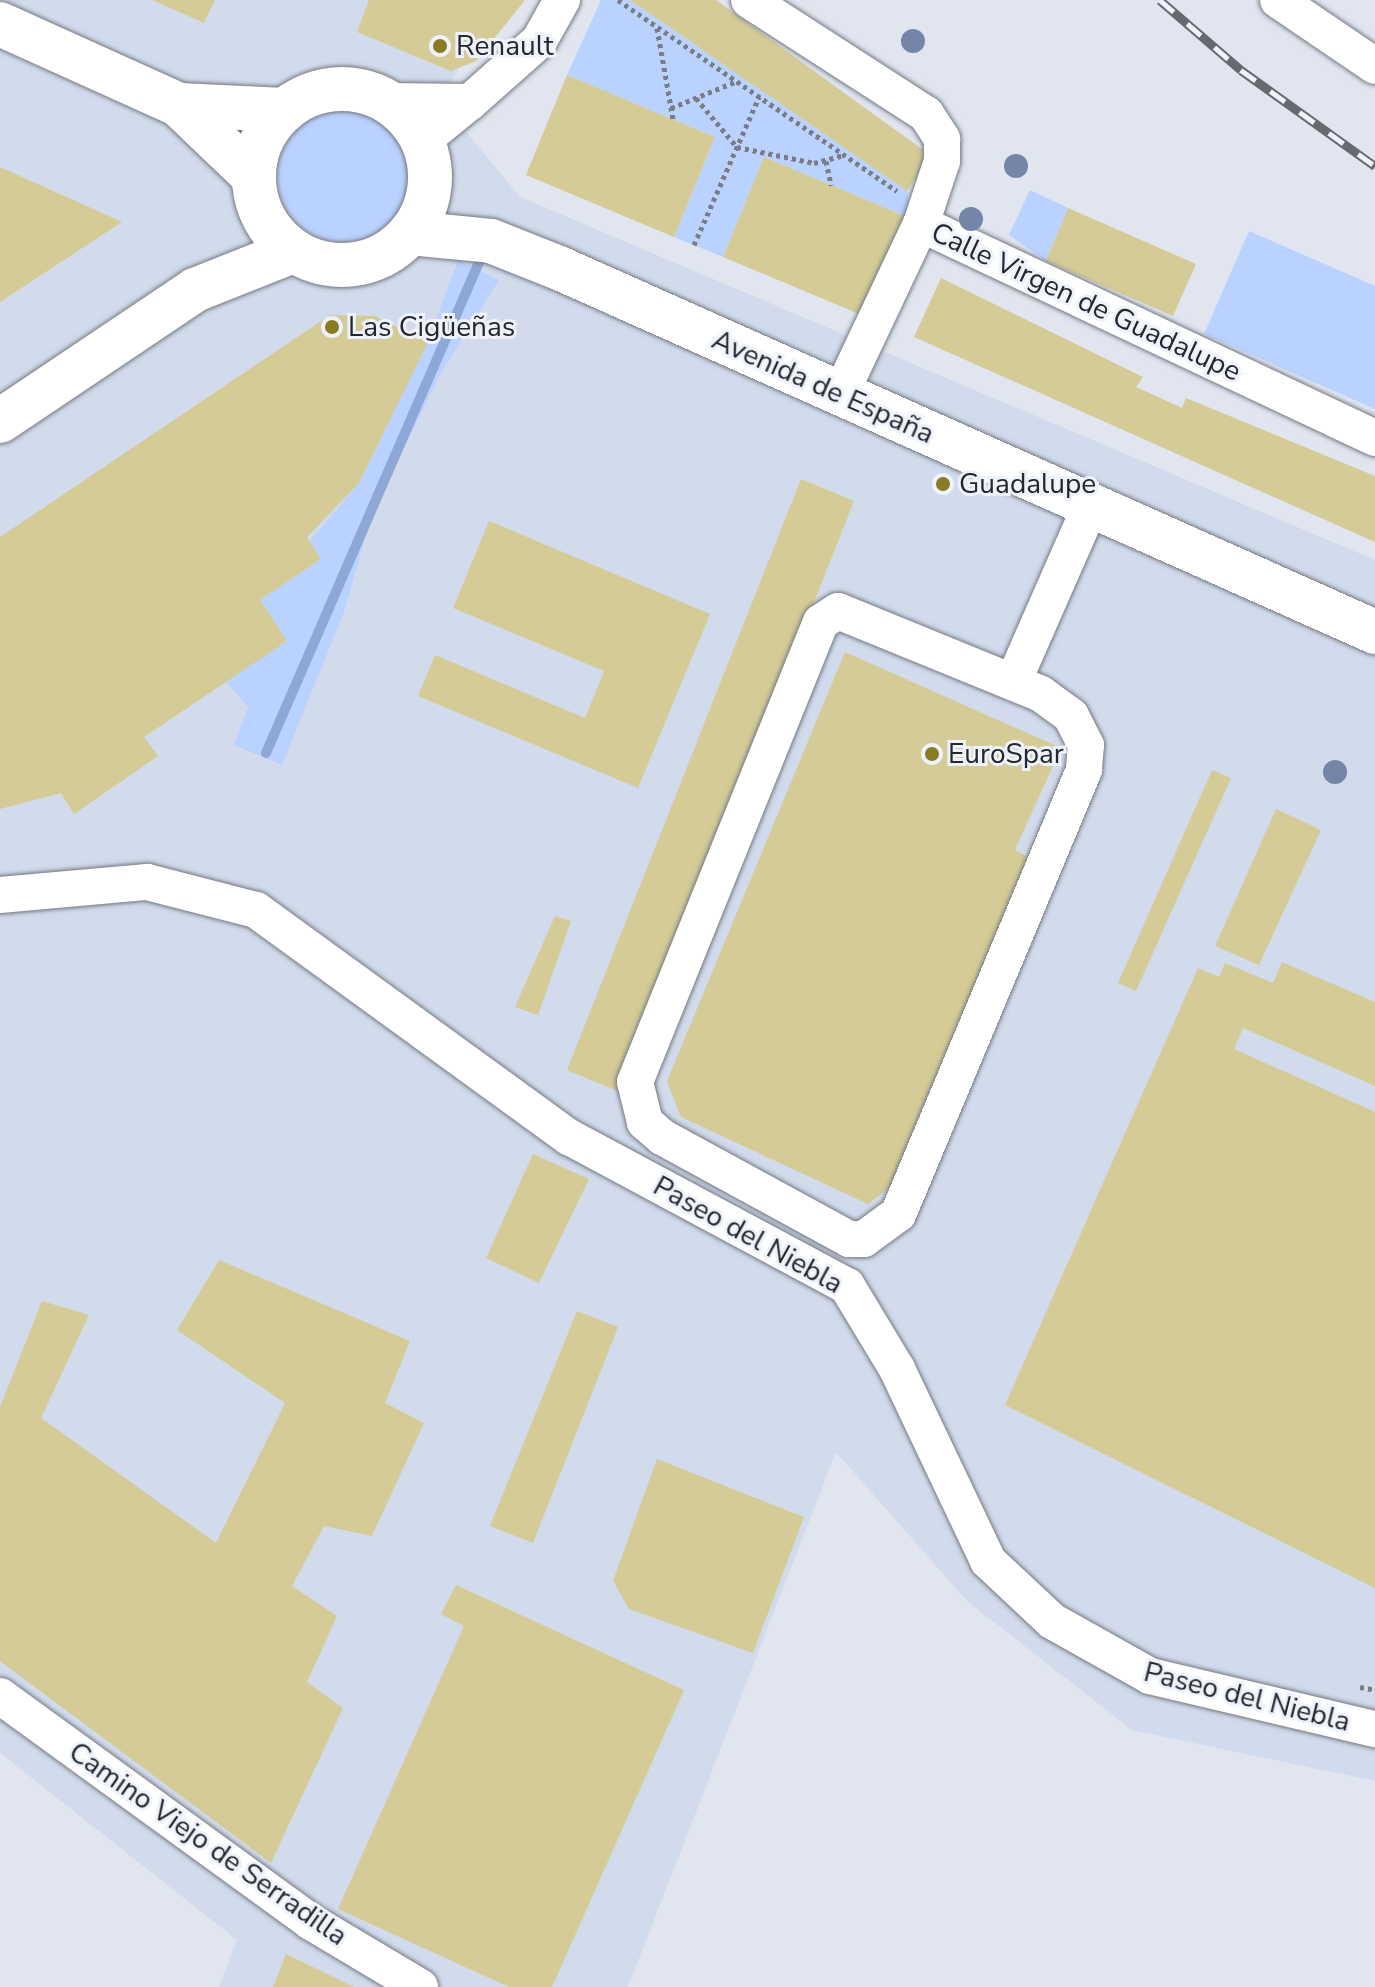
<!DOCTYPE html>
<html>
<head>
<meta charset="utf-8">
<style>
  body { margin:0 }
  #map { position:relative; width:1375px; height:1987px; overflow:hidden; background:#e0e5ef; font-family:"Nunito Sans",sans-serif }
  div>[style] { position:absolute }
  .built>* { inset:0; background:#d2dbeb }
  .green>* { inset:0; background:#bad2ff }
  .round { border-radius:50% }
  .stream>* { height:10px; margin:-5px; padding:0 5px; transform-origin:5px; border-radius:5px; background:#8fa7d4 }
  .building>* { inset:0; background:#d4cb96 }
  .path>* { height:5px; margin-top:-2.5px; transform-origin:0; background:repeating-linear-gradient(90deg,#7a7e84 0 4px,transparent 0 8px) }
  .roads { filter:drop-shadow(0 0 2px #747982) drop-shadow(0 0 2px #747982) }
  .street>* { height:36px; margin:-18px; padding:0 18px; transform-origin:18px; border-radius:18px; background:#fff }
  .secondary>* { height:44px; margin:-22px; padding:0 22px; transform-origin:22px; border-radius:22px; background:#fff }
  .secondary>.ring { margin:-22px; padding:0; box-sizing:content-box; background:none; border:44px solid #fff; border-radius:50% }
  .rail>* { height:9px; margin-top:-4.5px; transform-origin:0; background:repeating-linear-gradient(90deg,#edf2fc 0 18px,#66696f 0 36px); box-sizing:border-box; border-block:2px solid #66696f }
  .trees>* { width:24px; height:24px; margin:-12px; border-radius:50%; background:#7485a8 }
  .dots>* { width:22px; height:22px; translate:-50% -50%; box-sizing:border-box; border:4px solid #edf2fc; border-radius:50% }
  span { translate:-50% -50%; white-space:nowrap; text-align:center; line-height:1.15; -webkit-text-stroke:6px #edf2fc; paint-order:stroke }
  .poi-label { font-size:28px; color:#25272b }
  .left { translate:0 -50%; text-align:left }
  .street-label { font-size:28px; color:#25272b }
</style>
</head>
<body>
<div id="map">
  <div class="built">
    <i style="clip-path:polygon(0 0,503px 0,439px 99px,520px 197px,1375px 560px,1375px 1781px,1132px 1730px,967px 1601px,836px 1452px,628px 1987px,219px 1987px,237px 1940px,0 1753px)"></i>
  </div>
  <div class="green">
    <i style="clip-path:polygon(601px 0,630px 0,907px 191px,912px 219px,764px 157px,723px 257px,674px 237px,715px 137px,567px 75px)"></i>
    <i class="round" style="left:278px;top:110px;width:132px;height:132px"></i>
    <i style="clip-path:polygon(1030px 190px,1068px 208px,1046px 261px,1009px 235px)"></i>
    <i style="clip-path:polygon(1249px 231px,1375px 286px,1375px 409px,1204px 334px)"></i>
    <i style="clip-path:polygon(458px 260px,499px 280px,440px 375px,374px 508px,344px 612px,282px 765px,234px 745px,248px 707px,226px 682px,287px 641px,260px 600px,359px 483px,428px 342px)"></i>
  </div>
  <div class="stream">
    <i style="left:266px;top:753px;width:537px;rotate:-66.54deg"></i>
  </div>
  <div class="building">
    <i style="clip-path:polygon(152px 0,215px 0,204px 23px)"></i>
    <i style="clip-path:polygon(369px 0,525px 0,476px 61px,451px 71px,357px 32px)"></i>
    <i style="clip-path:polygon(630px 0,716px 0,930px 155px,907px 191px)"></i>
    <i style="clip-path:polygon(567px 75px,715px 137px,674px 237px,526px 175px)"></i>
    <i style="clip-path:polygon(764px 157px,912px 219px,871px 319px,723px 257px)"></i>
    <i style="clip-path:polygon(0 167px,122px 222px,0 302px)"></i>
    <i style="clip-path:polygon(1068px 208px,1196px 264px,1173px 316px,1046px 261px)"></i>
    <i style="clip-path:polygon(941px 278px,1143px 377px,1136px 387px,1182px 408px,1186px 398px,1375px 476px,1375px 542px,914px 337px)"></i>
    <i style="clip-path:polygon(330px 315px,375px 316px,428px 342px,359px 483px,307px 537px,321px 559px,260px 600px,287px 641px,144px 737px,158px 756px,74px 814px,61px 793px,0 809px,0 537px)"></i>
    <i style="clip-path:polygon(801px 479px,854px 501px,620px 1092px,567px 1070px)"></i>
    <i style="clip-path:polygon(489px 521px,710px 614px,638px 788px,418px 696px,435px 655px,585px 718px,604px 671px,453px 608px)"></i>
    <i style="clip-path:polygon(845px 652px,1061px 748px,1015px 850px,1033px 860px,896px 1183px,868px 1204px,681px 1117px,667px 1081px)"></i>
    <i style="clip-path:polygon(1212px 770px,1231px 778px,1136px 991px,1118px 983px)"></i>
    <i style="clip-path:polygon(1276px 809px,1321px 830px,1259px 965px,1215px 946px)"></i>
    <i style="clip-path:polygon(555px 916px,571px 921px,538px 1015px,515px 1007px)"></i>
    <i style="clip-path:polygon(1282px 962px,1375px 1002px,1375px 1086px,1243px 1028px,1234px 1049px,1375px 1112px,1375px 1588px,1005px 1405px,1198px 968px,1219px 977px,1225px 963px,1273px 983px)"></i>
    <i style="clip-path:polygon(533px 1154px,589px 1179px,539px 1283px,486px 1258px)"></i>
    <i style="clip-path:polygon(219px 1260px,410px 1341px,385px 1403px,424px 1423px,372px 1536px,324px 1526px,292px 1586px,337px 1616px,307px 1682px,343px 1708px,271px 1863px,0 1661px,0 1407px,42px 1301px,89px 1315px,41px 1418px,216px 1543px,285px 1403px,177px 1330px)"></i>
    <i style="clip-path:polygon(577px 1311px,618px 1327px,533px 1543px,490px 1526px)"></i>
    <i style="clip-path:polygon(657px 1459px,804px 1517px,753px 1653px,629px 1609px,613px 1581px)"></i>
    <i style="clip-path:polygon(456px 1585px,684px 1690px,552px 1987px,509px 1987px,338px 1909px,464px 1626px,441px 1614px)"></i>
    <i style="clip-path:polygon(286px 1954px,354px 1987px,273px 1987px)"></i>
  </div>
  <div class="path">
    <i style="left:618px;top:0;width:338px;rotate:34.4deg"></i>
    <i style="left:657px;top:28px;width:92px;rotate:80deg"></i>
    <i style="left:696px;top:98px;width:64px;rotate:50.1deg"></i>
    <i style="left:737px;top:147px;width:79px;rotate:11.7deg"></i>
    <i style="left:814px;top:163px;width:31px;rotate:-15deg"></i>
    <i style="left:671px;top:108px;width:71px;rotate:-22.2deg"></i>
    <i style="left:826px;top:161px;width:25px;rotate:78deg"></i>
    <i style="left:694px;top:245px;width:162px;rotate:-66.3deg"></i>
    <i style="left:1360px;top:1687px;width:15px;rotate:11deg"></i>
  </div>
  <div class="roads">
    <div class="street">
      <i style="left:749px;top:0;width:211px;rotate:32.8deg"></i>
      <i style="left:926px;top:114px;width:30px;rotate:57deg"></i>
      <i style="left:942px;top:139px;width:22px;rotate:90deg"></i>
      <i style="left:942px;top:161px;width:66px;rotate:108.4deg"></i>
      <i style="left:921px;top:224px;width:502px;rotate:25.24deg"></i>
      <i style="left:1278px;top:0;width:117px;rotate:34.2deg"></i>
      <i style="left:386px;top:101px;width:84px;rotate:0.7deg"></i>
      <i style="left:470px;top:102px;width:92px;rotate:-41.5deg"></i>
      <i style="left:539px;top:41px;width:47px;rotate:-60.7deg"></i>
      <i style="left:423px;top:140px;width:60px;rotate:-39deg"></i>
      <i style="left:840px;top:395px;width:189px;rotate:-64.7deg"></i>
      <i style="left:838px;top:611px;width:219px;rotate:22.2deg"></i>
      <i style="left:1041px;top:694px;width:37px;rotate:36deg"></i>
      <i style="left:1071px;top:716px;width:33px;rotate:63deg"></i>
      <i style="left:1086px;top:745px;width:25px;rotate:95deg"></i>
      <i style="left:1084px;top:770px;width:481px;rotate:112.7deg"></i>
      <i style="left:898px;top:1214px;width:42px;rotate:143.7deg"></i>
      <i style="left:864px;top:1239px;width:15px;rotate:180deg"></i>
      <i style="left:849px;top:1239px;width:213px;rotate:-151.4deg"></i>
      <i style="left:662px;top:1137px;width:23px;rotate:-139deg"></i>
      <i style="left:645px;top:1122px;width:41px;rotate:-104deg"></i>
      <i style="left:635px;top:1082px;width:496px;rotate:-68deg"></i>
      <i style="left:821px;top:622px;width:20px;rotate:-33deg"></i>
      <i style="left:1014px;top:680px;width:189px;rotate:-66.3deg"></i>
      <i style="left:0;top:895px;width:148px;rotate:-5.1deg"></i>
      <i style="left:147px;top:882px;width:113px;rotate:14.4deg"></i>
      <i style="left:256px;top:910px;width:387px;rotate:36deg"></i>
      <i style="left:569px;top:1137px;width:315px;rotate:28.2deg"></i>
      <i style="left:847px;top:1286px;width:97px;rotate:58.9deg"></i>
      <i style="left:897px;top:1369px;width:212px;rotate:64.6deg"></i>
      <i style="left:988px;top:1561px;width:88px;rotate:43.2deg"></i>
      <i style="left:1052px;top:1621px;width:112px;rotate:29.3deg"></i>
      <i style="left:1150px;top:1676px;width:231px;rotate:13.3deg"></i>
      <i style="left:0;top:1696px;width:384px;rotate:36deg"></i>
      <i style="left:311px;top:1922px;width:127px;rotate:30.8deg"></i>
    </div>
    <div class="secondary">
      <i style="left:0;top:24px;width:196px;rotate:24.3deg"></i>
      <i style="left:179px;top:105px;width:104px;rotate:43.8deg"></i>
      <i class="ring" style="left:254px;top:89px;width:132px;height:132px"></i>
      <i style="left:179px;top:105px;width:106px;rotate:2.7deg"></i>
      <i style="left:410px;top:233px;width:81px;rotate:5.6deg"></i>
      <i style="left:491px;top:241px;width:73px;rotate:21.7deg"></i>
      <i style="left:559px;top:268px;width:894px;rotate:24.04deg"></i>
      <i style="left:0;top:421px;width:235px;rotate:-33.9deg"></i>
      <i style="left:195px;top:290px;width:105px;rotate:-21.7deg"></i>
    </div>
  </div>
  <div class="rail">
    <i style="left:1160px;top:0;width:107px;rotate:40.8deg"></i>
    <i style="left:1241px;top:70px;width:165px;rotate:35.6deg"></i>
  </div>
  <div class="trees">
    <i style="left:913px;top:41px"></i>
    <i style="left:1016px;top:166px"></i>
    <i style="left:971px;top:219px"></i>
    <i style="left:1335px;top:772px"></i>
  </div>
  <div class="dots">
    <i style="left:440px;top:46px;background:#897b21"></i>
    <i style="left:332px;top:327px;background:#897b21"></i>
    <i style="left:943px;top:484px;background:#897b21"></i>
    <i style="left:932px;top:754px;background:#897b21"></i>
  </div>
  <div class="poi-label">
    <span class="left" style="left:456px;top:46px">Renault</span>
    <span class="left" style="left:348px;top:327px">Las Cigüeñas</span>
    <span class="left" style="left:959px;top:484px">Guadalupe</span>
    <span class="left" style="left:948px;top:754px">EuroSpar</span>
  </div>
  <div class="street-label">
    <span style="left:1086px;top:302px;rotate:25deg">Calle Virgen de Guadalupe</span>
    <span style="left:823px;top:387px;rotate:24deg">Avenida de España</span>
    <span style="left:748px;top:1235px;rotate:29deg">Paseo del Niebla</span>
    <span style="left:1247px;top:1697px;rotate:14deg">Paseo del Niebla</span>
    <span style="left:208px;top:1844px;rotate:35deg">Camino Viejo de Serradilla</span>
  </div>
</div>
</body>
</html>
